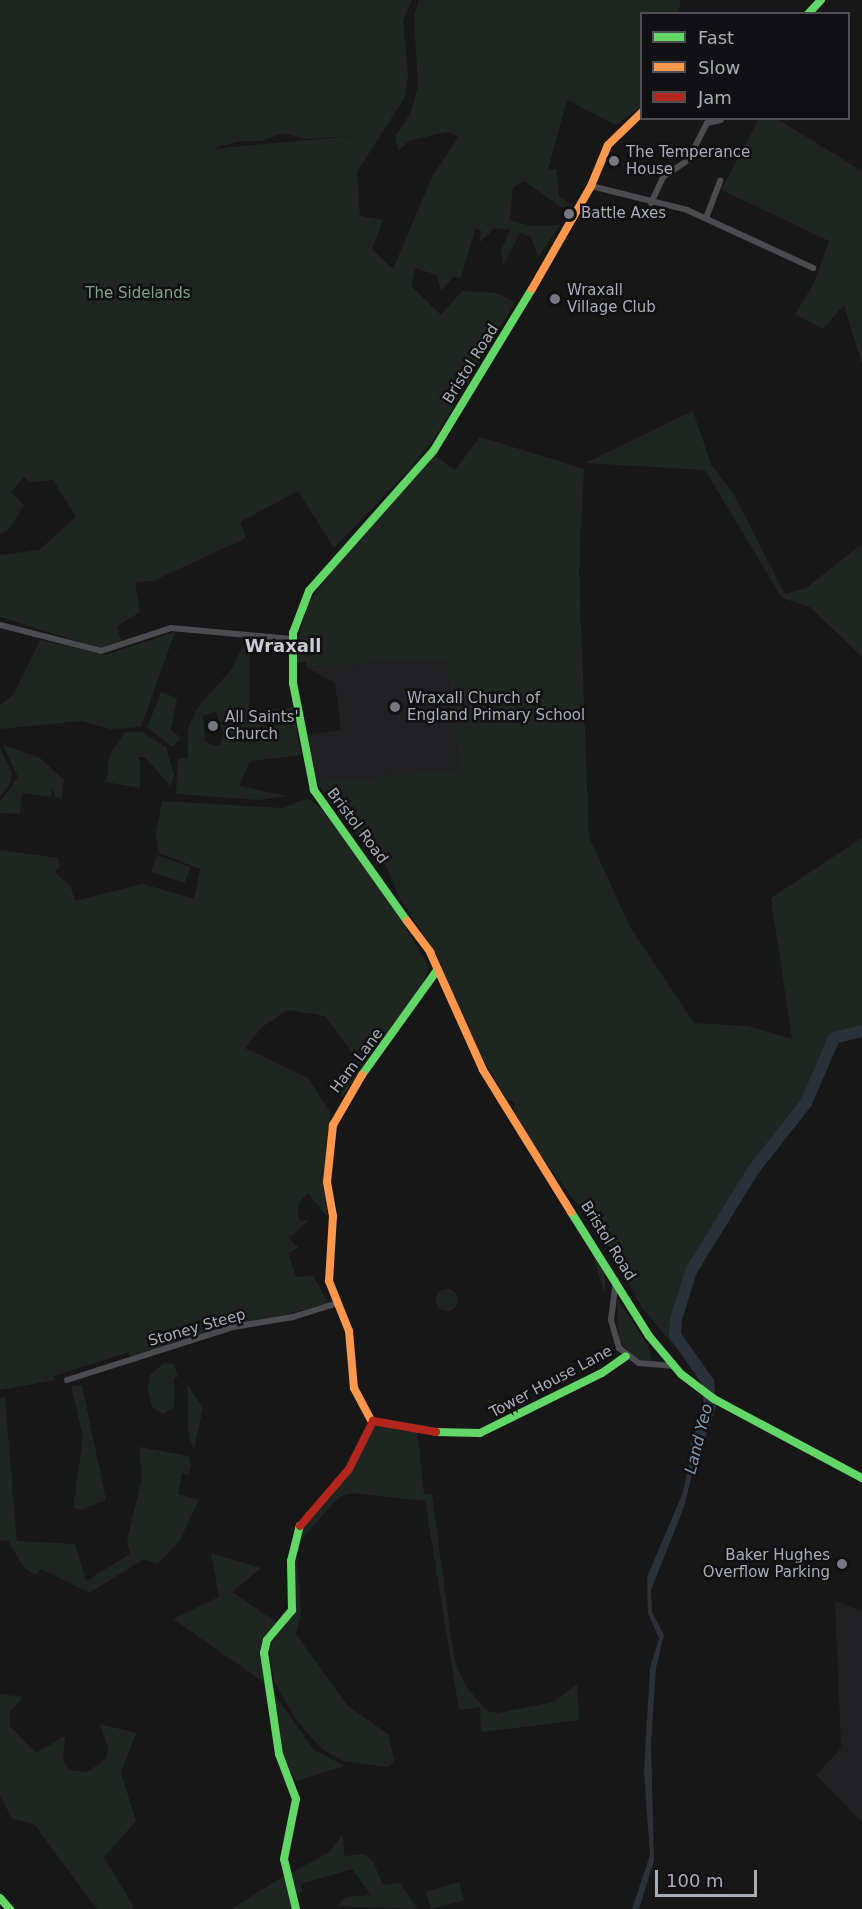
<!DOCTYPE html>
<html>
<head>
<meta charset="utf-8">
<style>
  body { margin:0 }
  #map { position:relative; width:862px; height:1909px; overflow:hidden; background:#171717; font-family:"DejaVu Sans",sans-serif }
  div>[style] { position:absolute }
  .built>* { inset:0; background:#212123 }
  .green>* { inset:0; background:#1f2621 }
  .round { border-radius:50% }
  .water>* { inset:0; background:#2b3139 }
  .river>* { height:12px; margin:-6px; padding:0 6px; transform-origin:6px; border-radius:6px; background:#2b3139 }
  .street>* { height:6px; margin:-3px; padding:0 3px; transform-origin:3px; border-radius:3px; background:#4b4c50 }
  .fast>* { height:8px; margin:-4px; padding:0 4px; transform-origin:4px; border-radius:4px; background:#63d668 }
  .slow>* { height:8px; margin:-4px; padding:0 4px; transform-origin:4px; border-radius:4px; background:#ff974d }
  .jam>* { height:8px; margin:-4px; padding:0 4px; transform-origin:4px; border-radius:4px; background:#b3261e }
  .dots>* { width:16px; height:16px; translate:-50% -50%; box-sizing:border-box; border:3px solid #111113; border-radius:50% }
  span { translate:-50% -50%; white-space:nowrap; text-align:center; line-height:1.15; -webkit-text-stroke:5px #111113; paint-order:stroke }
  .poi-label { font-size:15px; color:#a9adb8 }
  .left { translate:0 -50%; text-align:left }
  .right { translate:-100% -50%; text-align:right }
  .park-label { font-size:15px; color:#80a284 }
  .street-label { font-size:15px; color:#a9adb8 }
  .water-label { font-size:16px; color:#8199b1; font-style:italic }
  .quarter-label { font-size:18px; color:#caccd4; font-weight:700 }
  .legend { position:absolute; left:640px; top:12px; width:210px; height:108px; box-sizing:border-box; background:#111113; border:2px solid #4e4f55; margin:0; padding:8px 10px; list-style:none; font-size:18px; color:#a9adb8 }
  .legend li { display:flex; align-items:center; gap:12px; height:30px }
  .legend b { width:30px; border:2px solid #4e4f55 }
  .scale { position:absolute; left:655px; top:1870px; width:102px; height:27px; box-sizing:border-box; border:3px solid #a9adb8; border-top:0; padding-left:8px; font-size:18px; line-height:21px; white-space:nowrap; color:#a9adb8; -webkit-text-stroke:4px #111113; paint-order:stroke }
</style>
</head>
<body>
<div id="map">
  <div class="built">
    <i style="clip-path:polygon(446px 659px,460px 769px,317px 782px,307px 735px,341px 730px,335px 683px,306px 667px)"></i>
    <i style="clip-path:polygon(835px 1601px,862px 1611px,862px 1822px,816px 1775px,841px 1748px)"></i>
  </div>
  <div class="green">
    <i style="clip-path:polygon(evenodd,0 0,412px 0,403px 20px,408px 75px,405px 97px,357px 172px,360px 216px,383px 220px,372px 249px,393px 269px,432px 177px,459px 136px,446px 132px,409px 141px,398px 151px,396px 135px,410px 114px,418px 86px,414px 16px,419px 0,681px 0,678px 13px,642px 14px,641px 107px,616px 125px,567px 100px,548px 170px,556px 169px,559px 196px,573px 206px,568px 212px,524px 181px,513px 187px,510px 220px,531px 226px,560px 225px,538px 257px,531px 237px,520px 233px,503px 266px,501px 251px,510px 230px,495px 228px,479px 243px,481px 230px,475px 229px,461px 278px,453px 277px,441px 291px,437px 275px,415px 268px,411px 286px,441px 315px,462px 291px,496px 293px,515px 302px,438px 433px,410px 469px,334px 548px,298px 491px,240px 522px,246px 538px,153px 581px,135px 582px,140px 612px,117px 626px,122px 644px,99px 648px,0 617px,0 555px,39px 550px,76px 517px,53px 480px,30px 482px,24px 477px,11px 492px,24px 505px,10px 528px,0 534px,0 0,283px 133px,306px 139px,363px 135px,211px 149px,240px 141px,262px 141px,283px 133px)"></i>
    <i style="clip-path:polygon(759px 119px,777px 119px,862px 171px,862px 364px,844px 305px,823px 329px,795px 314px,813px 285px,829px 241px,721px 190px)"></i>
    <i style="clip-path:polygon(693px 411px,711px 464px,734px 495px,785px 594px,806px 588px,862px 544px,862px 657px,810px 607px,782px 598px,705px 470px,585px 463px)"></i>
    <i style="clip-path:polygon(480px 437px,584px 469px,579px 569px,589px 837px,630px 927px,694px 1023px,748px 1026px,792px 1039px,771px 898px,862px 838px,862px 1029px,843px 1032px,832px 1041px,810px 1093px,754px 1165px,694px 1264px,677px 1317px,675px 1347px,643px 1309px,610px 1249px,534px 1146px,513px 1110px,515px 1102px,506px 1099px,472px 1040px,437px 955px,399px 897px,386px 866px,343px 820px,317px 782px,460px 769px,446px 659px,307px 667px,306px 662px,297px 662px,297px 644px,308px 605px,336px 565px,434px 455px,455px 470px)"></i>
    <i style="clip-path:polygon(175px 632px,141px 727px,110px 729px,81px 721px,0 729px,0 705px,13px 695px,40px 640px,105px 655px)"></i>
    <i style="clip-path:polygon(evenodd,242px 647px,250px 648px,249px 712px,293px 707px,301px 755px,250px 761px,239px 786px,287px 796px,258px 800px,176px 794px,178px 759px,188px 758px,187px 730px,198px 707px,231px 670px,242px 647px,216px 711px,223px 734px,220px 745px,215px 746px,205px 741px,203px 716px,216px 711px)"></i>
    <i style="clip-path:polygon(161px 692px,177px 698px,171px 730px,181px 738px,173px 747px,147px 728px)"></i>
    <i style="clip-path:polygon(125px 732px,142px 732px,166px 747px,174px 775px,171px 787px,145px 757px,139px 757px,140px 788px,106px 782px,110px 754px)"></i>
    <i style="clip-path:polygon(3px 745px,40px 758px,64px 780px,62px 798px,55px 797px,53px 788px,51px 797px,22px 793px,20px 814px,0 813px,0 802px,18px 777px)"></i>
    <i style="clip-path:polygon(0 748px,12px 773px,10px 785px,0 796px)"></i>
    <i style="clip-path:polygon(308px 798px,326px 813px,395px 910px,429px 967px,421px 988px,342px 1097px,338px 1089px,358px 1061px,325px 1016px,288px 1010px,262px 1027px,245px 1048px,308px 1078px,330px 1112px,324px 1176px,328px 1218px,308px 1193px,299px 1202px,298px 1213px,300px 1221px,309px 1220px,289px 1238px,299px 1248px,288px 1253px,296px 1277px,313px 1276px,329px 1303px,130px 1356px,129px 1352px,54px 1376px,55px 1380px,0 1390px,0 850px,58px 858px,60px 867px,54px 872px,70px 885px,75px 901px,143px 884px,194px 899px,200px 869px,159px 853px,156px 832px,162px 801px,283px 808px)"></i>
    <i style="clip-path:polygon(157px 855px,190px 867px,185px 883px,151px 872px)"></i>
    <i style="clip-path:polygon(509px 1120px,593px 1248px,605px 1271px,605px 1294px,591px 1251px)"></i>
    <i class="round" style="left:436px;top:1289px;width:22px;height:22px"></i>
    <i style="clip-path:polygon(617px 1299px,648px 1345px,652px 1363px,635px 1358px,619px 1340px)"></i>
    <i style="clip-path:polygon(164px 1363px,174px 1364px,178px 1377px,174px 1378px,174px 1407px,163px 1414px,152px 1407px,148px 1389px,150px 1375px)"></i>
    <i style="clip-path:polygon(187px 1384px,203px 1408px,194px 1449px,189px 1437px)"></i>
    <i style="clip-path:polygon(82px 1385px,106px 1500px,81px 1510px,73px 1508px,83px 1437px,71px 1386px)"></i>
    <i style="clip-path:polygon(5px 1397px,17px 1541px,75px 1544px,86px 1581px,130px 1554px,127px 1540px,142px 1479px,139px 1447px,189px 1456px,191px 1466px,188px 1475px,182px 1473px,178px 1494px,199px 1500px,180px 1540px,158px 1564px,144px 1559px,89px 1593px,41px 1569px,36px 1575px,25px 1569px,8px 1541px,0 1540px,0 1398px)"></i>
    <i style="clip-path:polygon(372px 1424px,417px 1432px,424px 1494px,432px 1494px,454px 1659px,465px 1685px,487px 1711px,498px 1713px,554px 1702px,577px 1684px,579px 1720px,481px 1732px,480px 1707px,460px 1710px,458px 1703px,425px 1501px,352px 1493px,339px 1497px,302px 1539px,297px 1555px,301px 1612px,296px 1634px,347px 1705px,389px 1735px,394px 1762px,388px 1767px,343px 1761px,322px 1749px,297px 1721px,274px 1682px,269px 1646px,294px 1614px,292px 1575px,299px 1530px,338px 1487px)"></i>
    <i style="clip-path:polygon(211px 1553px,261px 1568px,232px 1592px,279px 1624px,260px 1650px,265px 1683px,173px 1619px,219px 1597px)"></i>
    <i style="clip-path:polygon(0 1694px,23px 1697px,10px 1712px,10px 1726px,36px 1753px,65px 1736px,63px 1760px,69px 1770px,87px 1772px,106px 1759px,108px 1748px,100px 1724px,136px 1733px,121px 1773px,136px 1821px,104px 1857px,135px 1909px,97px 1909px,34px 1824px,12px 1819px,0 1795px)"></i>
    <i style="clip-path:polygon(274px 1694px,314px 1750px,345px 1766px,296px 1781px,284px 1757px)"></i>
    <i style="clip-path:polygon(348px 1828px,343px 1835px,344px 1856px,363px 1854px,373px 1861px,383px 1885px,400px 1883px,417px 1909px,337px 1906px,346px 1897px,371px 1895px,352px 1869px,301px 1884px,302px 1892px,296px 1894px,289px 1874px,328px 1853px)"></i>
    <i style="clip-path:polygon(284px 1876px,292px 1909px,231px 1909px)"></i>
    <i style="clip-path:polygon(459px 1882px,464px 1900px,431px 1909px,426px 1892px)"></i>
  </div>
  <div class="water">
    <i style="clip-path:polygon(696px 1436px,701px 1438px,684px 1507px,651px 1590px,652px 1612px,664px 1635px,656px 1668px,651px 1743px,654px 1861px,639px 1909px,632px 1909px,650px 1855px,644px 1771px,650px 1668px,659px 1638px,648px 1614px,647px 1577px,682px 1495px)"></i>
  </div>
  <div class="river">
    <i style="left:695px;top:1451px;width:48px;rotate:-71.9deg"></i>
    <i style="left:710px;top:1405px;width:23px;rotate:-95deg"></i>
    <i style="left:708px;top:1382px;width:57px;rotate:-125.1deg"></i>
    <i style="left:675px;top:1335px;width:16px;rotate:-86deg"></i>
    <i style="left:676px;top:1319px;width:50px;rotate:-72.6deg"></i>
    <i style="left:691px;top:1271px;width:120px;rotate:-58.3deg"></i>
    <i style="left:754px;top:1169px;width:84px;rotate:-51.8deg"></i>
    <i style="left:806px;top:1103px;width:71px;rotate:-66.7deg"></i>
    <i style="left:834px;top:1038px;width:29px;rotate:-14deg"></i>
  </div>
  <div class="street">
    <i style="left:591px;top:186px;width:99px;rotate:14deg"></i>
    <i style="left:687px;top:210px;width:139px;rotate:24.7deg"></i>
    <i style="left:651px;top:203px;width:29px;rotate:-65deg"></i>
    <i style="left:663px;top:177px;width:30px;rotate:-34deg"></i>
    <i style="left:688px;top:160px;width:42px;rotate:-62.8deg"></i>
    <i style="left:707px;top:123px;width:14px;rotate:-12deg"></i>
    <i style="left:706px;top:218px;width:40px;rotate:-69deg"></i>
    <i style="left:0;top:625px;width:104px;rotate:14.4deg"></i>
    <i style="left:101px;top:651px;width:74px;rotate:-18.2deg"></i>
    <i style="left:171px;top:628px;width:121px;rotate:5.2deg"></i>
    <i style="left:616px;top:1280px;width:40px;rotate:97.1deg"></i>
    <i style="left:611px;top:1320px;width:29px;rotate:74deg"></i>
    <i style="left:619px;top:1348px;width:25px;rotate:37deg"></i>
    <i style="left:639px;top:1363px;width:35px;rotate:5deg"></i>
    <i style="left:67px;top:1380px;width:174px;rotate:-17.7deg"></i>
    <i style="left:233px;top:1327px;width:61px;rotate:-9.5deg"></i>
    <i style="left:293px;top:1317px;width:44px;rotate:-17.2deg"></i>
  </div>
  <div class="fast">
    <i style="left:808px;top:14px;width:19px;rotate:-47deg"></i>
    <i style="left:407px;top:921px;width:161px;rotate:-125.4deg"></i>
    <i style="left:314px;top:790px;width:109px;rotate:-101.1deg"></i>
    <i style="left:293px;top:683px;width:50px;rotate:-90deg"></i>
    <i style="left:293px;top:633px;width:45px;rotate:-69.1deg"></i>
    <i style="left:309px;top:591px;width:188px;rotate:-48.4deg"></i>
    <i style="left:434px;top:450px;width:188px;rotate:-58.7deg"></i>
    <i style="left:362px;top:1075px;width:130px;rotate:-54.4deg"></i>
    <i style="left:571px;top:1212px;width:146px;rotate:57.8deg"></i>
    <i style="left:649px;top:1336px;width:50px;rotate:49.9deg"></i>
    <i style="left:681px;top:1374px;width:41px;rotate:37.1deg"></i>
    <i style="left:714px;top:1399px;width:168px;rotate:28.1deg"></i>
    <i style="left:436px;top:1432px;width:44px;rotate:1.3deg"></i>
    <i style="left:480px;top:1433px;width:136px;rotate:-26.2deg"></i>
    <i style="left:602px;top:1373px;width:29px;rotate:-35deg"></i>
    <i style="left:0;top:1898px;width:15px;rotate:48deg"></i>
    <i style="left:296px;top:1909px;width:51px;rotate:-103.5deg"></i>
    <i style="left:284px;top:1859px;width:61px;rotate:-78.7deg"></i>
    <i style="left:296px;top:1799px;width:48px;rotate:-110.7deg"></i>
    <i style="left:279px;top:1754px;width:102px;rotate:-98.4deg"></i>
    <i style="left:264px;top:1653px;width:13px;rotate:-77deg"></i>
    <i style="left:267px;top:1640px;width:39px;rotate:-50deg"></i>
    <i style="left:292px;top:1610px;width:49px;rotate:-91.2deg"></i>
    <i style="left:291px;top:1561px;width:36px;rotate:-76deg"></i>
  </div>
  <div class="slow">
    <i style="left:532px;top:289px;width:119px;rotate:-60.2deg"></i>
    <i style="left:591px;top:186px;width:44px;rotate:-67.5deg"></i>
    <i style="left:608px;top:145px;width:47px;rotate:-44.1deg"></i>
    <i style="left:407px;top:921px;width:39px;rotate:53deg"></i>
    <i style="left:430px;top:952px;width:129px;rotate:65.8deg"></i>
    <i style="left:483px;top:1070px;width:167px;rotate:58.2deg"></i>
    <i style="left:362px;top:1075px;width:58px;rotate:120.1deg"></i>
    <i style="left:333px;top:1125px;width:57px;rotate:96deg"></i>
    <i style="left:327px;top:1182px;width:35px;rotate:80deg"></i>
    <i style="left:333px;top:1216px;width:65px;rotate:93.5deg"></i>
    <i style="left:329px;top:1281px;width:54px;rotate:68.2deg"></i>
    <i style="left:349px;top:1331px;width:57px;rotate:85deg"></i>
    <i style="left:354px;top:1388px;width:38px;rotate:62deg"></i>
  </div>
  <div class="jam">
    <i style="left:300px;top:1526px;width:75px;rotate:-49.3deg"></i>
    <i style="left:349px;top:1469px;width:54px;rotate:-63.4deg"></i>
    <i style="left:373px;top:1421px;width:64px;rotate:9.9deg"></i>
  </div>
  <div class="dots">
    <i style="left:614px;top:161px;background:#767880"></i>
    <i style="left:569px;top:214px;background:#767880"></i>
    <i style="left:555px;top:299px;background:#767880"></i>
    <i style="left:395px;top:707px;background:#767880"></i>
    <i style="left:213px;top:726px;background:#767880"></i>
    <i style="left:842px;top:1564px;background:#767880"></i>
  </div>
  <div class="poi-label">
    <span class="left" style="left:626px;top:161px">The Temperance<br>House</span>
    <span class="left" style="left:581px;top:214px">Battle Axes</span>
    <span class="left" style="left:567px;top:299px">Wraxall<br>Village Club</span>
    <span class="left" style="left:407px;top:707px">Wraxall Church of<br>England Primary School</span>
    <span class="left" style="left:225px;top:726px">All Saints'<br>Church</span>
    <span class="right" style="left:830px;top:1564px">Baker Hughes<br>Overflow Parking</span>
  </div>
  <div class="park-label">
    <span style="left:138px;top:294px">The Sidelands</span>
  </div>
  <div class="street-label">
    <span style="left:471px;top:364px;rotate:-58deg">Bristol Road</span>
    <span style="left:357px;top:826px;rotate:53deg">Bristol Road</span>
    <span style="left:357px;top:1061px;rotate:-53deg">Ham Lane</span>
    <span style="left:608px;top:1241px;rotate:58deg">Bristol Road</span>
    <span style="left:197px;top:1328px;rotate:-16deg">Stoney Steep</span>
    <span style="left:551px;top:1382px;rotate:-28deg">Tower House Lane</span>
  </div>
  <div class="water-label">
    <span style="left:699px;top:1439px;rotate:-76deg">Land Yeo</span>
  </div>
  <div class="quarter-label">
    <span style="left:283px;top:646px">Wraxall</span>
  </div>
  <ul class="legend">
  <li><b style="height:8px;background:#63d668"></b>Fast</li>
  <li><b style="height:8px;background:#ff974d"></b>Slow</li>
  <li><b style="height:8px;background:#b3261e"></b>Jam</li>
  </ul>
  <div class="scale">100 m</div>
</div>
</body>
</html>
